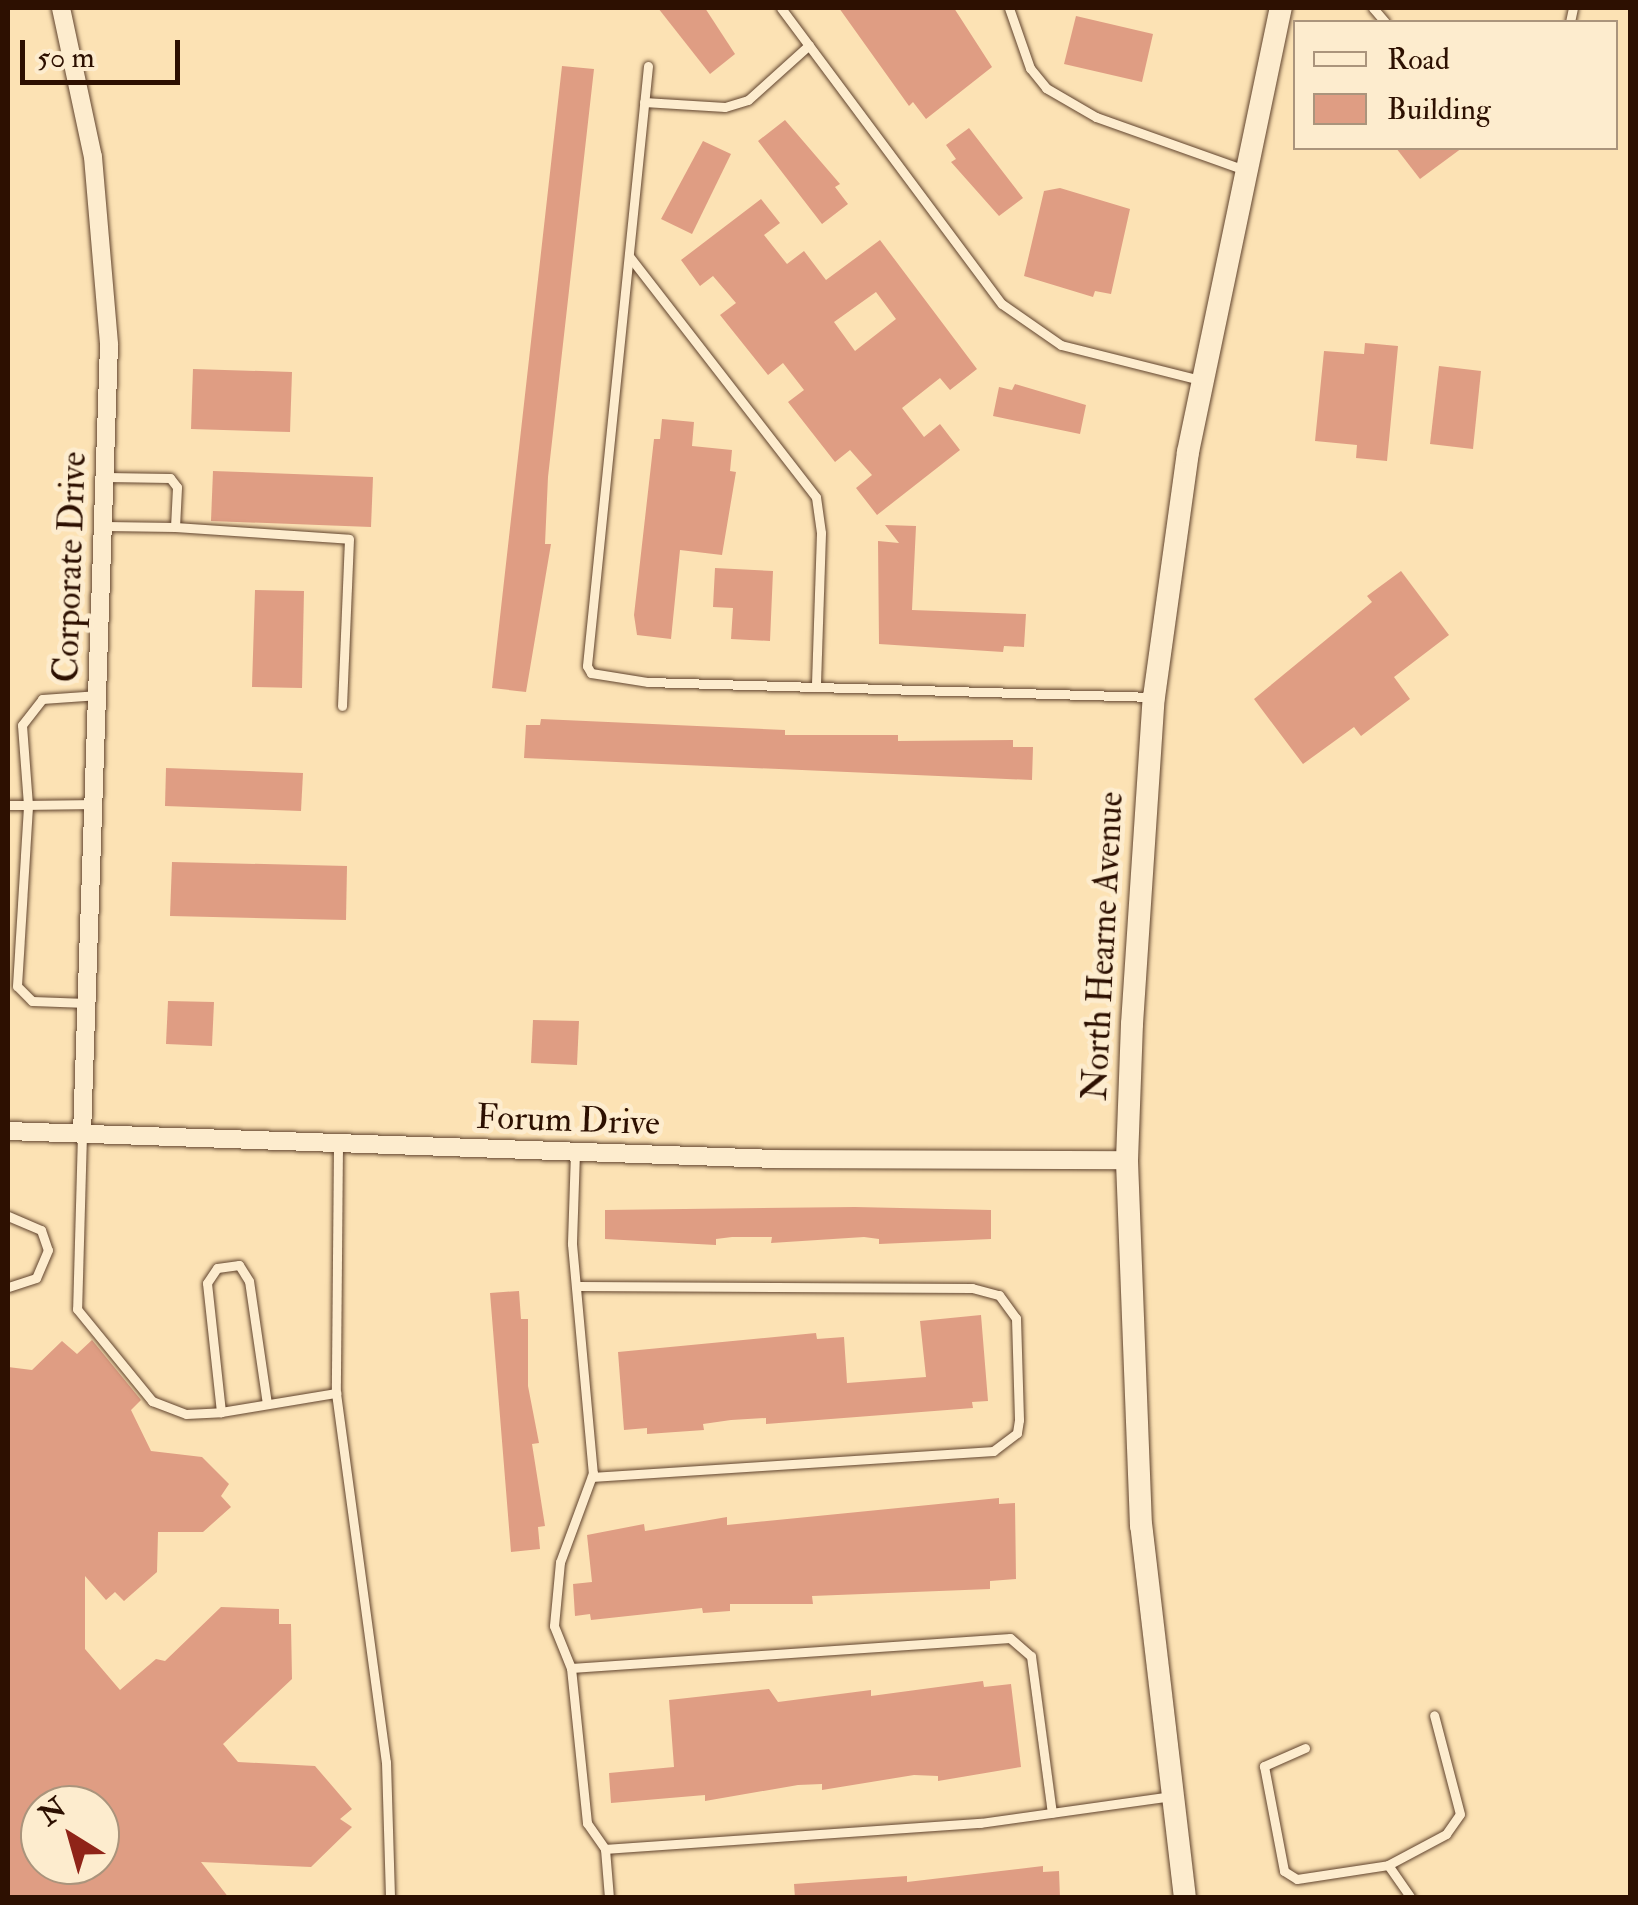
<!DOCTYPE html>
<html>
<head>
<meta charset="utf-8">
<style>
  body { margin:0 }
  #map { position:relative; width:1638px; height:1905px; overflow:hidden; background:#fce2b4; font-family:"IM FELL Double Pica",serif }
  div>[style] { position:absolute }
  .building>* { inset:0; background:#df9d83 }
  .roads { filter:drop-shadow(0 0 2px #61442e) drop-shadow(0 0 2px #61442e) }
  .lane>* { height:9px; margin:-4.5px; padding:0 4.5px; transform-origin:4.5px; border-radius:4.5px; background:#fdecce }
  .street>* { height:18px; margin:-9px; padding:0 9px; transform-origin:9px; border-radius:9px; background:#fdecce }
  .secondary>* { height:22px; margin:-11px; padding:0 11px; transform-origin:11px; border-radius:11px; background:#fdecce }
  span { translate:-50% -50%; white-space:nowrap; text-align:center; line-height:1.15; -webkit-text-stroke:10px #fdecce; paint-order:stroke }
  .street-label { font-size:35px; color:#2d1001 }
  .frame { position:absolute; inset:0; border:10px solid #2d1001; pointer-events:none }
  .legend { position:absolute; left:1293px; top:20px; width:325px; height:130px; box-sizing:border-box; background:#fdecce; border:2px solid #aa947c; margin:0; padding:12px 18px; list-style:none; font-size:30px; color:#2d1001 }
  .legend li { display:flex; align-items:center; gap:20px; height:50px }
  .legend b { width:50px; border:2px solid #aa947c }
  .north { position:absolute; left:20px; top:1785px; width:100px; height:100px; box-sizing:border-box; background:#fdecce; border:2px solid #aa947c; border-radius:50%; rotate:323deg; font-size:28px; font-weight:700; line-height:40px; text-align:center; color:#2d1001 }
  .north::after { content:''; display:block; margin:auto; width:35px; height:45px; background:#8f2418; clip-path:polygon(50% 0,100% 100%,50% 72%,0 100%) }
  .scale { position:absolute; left:20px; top:40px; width:160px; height:45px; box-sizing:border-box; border:5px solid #2d1001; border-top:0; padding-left:12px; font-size:30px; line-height:35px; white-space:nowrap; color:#2d1001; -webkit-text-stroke:8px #fdecce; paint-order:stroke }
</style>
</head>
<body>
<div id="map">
  <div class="building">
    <i style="clip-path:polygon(658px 8px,705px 8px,735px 54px,710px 74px)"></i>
    <i style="clip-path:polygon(839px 8px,954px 8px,992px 67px,926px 119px,913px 102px,909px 106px)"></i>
    <i style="clip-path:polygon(1076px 16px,1153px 34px,1142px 82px,1064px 64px)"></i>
    <i style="clip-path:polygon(562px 66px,594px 69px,548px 477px,545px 544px,551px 544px,526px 692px,492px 688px)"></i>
    <i style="clip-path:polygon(785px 120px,840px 184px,835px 187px,848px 204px,822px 224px,758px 141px)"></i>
    <i style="clip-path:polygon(969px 128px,1023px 198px,999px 216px,951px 162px,956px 159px,946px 145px)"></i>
    <i style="clip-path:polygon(703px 141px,731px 154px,692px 234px,661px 219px)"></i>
    <i style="clip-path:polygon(1396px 148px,1462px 148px,1420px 179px)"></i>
    <i style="clip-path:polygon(1060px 188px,1130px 209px,1111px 294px,1095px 291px,1093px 297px,1024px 276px,1044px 191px)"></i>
    <i style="clip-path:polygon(evenodd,761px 199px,780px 223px,764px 235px,787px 264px,804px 251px,826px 280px,880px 240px,977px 369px,950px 390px,940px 378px,902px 408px,924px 437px,940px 424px,960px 450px,877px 515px,856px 488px,872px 475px,850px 450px,835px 462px,788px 402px,804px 390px,783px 363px,768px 375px,720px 315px,736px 303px,713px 276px,700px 286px,681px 260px,761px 199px,876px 292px,896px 319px,855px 351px,834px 322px,876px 292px)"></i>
    <i style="clip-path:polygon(1365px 343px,1398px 346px,1387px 461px,1356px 458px,1357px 445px,1315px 441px,1324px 351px,1364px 354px)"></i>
    <i style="clip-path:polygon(1439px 366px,1481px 371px,1473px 449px,1430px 444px)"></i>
    <i style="clip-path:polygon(193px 369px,292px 372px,290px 432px,191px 429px)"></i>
    <i style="clip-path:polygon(1015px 384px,1086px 405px,1080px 434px,993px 416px,999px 387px,1012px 390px)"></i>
    <i style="clip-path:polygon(662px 419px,694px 422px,692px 446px,732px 450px,730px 471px,736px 472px,722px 555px,680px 550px,671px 639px,637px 635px,634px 615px,654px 439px,660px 439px)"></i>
    <i style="clip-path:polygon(213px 471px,373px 477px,371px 527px,211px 521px)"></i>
    <i style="clip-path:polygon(885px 525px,916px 526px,912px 610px,1026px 614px,1024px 647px,1004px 646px,1003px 652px,879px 644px,878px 541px,899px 543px)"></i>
    <i style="clip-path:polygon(715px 568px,773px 571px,770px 641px,731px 639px,733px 608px,713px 607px)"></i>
    <i style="clip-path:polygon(1401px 571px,1449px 635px,1394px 677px,1410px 699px,1361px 736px,1354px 727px,1303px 764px,1254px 699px,1372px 602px,1367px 596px)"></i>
    <i style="clip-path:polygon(255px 590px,304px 591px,302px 688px,252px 687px)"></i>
    <i style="clip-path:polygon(541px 719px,785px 730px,785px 735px,898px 735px,898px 741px,1013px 740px,1013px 747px,1033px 747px,1032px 780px,524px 758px,526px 725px,540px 725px)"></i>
    <i style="clip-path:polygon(166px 768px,303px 773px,301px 811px,165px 806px)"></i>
    <i style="clip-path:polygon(172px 862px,347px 866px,346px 920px,170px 916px)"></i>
    <i style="clip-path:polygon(168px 1001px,214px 1002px,212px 1046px,166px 1044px)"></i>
    <i style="clip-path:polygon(533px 1020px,579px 1021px,577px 1065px,531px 1063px)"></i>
    <i style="clip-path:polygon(855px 1207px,991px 1210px,991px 1239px,879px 1244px,879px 1239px,864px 1237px,771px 1243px,772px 1237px,732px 1237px,716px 1239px,716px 1245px,605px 1239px,605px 1210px)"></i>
    <i style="clip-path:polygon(519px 1291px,521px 1319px,528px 1319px,528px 1386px,539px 1443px,532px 1444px,545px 1526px,538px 1527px,540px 1549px,511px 1552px,490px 1293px)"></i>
    <i style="clip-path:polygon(981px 1315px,988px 1401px,972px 1402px,973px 1408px,766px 1424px,766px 1418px,731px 1420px,703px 1424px,704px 1430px,647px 1434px,647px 1428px,624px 1430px,618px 1352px,816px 1333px,817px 1339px,844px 1337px,847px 1383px,926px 1377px,920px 1321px)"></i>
    <i style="clip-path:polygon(evenodd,92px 1340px,141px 1400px,131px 1410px,151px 1451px,202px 1457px,229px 1484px,221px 1496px,231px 1507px,203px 1532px,158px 1532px,157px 1572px,124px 1601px,115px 1592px,106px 1600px,85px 1576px,85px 1649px,120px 1690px,156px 1659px,165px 1661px,221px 1607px,279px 1609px,279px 1624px,291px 1624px,292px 1679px,223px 1744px,238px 1762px,315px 1766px,352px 1809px,340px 1819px,352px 1827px,311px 1867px,201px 1862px,229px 1898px,8px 1898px,8px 1367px,32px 1370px,62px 1341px,77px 1354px,92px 1340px,40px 1805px,100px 1805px,100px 1865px,40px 1865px,40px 1805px)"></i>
    <i style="clip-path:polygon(999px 1498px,999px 1504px,1015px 1503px,1016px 1579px,990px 1581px,990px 1589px,812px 1596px,813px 1604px,730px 1604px,730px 1611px,703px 1613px,702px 1608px,591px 1620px,590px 1614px,575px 1616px,573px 1584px,592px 1582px,587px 1535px,644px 1524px,645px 1531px,727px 1517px,727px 1525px)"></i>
    <i style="clip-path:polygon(983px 1681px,984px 1687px,1011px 1684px,1021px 1767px,938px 1781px,938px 1776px,914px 1775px,822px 1790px,822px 1784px,798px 1785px,705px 1801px,705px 1795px,611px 1803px,609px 1773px,674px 1767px,669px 1700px,769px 1689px,778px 1702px,871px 1690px,871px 1696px)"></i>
    <i style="clip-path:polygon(1043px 1866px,1043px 1872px,1059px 1871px,1060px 1898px,795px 1898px,794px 1884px,907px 1876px,907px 1882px)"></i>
  </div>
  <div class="roads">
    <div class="lane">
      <i style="left:781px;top:8px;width:369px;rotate:53.3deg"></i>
      <i style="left:1002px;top:304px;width:72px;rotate:34.8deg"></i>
      <i style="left:1061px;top:345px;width:143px;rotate:14.1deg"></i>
      <i style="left:1009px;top:8px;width:64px;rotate:70.7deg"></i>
      <i style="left:1030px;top:68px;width:26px;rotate:51deg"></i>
      <i style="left:1046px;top:88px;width:58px;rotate:30.1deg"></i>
      <i style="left:1096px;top:117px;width:158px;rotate:19.6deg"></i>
      <i style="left:1373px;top:8px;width:18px;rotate:49deg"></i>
      <i style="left:1570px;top:22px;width:14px;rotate:-78deg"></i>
      <i style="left:648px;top:66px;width:603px;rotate:95.81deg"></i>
      <i style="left:587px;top:666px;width:8px;rotate:60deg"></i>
      <i style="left:591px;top:673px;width:58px;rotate:9deg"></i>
      <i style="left:648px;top:682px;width:504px;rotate:1.7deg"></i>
      <i style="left:644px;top:102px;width:81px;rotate:3.5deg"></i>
      <i style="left:725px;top:107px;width:24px;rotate:-17deg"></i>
      <i style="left:748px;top:100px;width:82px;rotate:-42deg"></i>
      <i style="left:629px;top:256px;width:305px;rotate:52.2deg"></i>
      <i style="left:816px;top:497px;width:36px;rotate:82deg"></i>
      <i style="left:821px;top:533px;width:154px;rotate:91.9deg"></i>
      <i style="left:105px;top:526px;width:70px;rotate:0.8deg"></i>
      <i style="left:175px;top:527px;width:40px;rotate:-87.1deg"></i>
      <i style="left:177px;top:487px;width:11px;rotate:-128deg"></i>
      <i style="left:170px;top:478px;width:64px;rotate:-179.1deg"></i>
      <i style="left:175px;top:527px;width:174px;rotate:3.9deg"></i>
      <i style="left:349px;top:539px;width:167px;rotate:92.4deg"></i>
      <i style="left:8px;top:805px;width:20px"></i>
      <i style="left:28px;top:805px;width:80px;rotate:-94.3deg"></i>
      <i style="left:22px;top:725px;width:33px;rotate:-52deg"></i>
      <i style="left:42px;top:699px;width:57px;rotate:-4deg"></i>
      <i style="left:87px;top:1003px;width:55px;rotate:-177.9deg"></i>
      <i style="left:32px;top:1001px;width:21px;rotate:-135deg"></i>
      <i style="left:17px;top:986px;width:181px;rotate:-86.5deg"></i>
      <i style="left:28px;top:805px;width:64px;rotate:-0.9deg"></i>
      <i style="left:82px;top:1134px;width:175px;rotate:91.6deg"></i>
      <i style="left:77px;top:1309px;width:119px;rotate:50.8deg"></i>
      <i style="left:152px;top:1401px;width:36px;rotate:21deg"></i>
      <i style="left:186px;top:1414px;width:35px;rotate:-3deg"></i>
      <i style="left:338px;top:1144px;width:249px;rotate:90.5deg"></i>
      <i style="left:336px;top:1393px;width:372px;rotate:82.3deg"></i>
      <i style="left:386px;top:1762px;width:136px;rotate:88.3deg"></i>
      <i style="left:575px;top:1152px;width:92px;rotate:91.9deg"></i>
      <i style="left:572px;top:1244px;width:230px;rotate:84.8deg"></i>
      <i style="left:593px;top:1473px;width:95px;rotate:110.3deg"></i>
      <i style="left:560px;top:1562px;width:64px;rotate:95.4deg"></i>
      <i style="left:554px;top:1626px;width:45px;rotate:68deg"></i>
      <i style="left:571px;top:1668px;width:156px;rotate:84.1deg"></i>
      <i style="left:587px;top:1823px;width:32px;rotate:55deg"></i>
      <i style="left:605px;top:1849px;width:49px;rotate:85.3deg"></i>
      <i style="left:8px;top:1216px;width:36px;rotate:23deg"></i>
      <i style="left:41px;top:1230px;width:21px;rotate:71deg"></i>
      <i style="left:48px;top:1250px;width:30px;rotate:113deg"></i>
      <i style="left:36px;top:1278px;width:29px;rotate:162deg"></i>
      <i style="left:577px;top:1286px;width:395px;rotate:0.3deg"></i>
      <i style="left:972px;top:1288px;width:28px;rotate:15deg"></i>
      <i style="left:999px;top:1295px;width:29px;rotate:54deg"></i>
      <i style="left:1016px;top:1318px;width:102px;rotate:88.3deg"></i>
      <i style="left:1019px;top:1420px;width:13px;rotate:99deg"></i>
      <i style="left:1017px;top:1433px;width:30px;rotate:143deg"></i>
      <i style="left:993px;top:1451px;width:402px;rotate:176.3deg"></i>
      <i style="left:267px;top:1404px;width:124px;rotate:-98.3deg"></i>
      <i style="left:249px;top:1281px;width:19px;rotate:-122deg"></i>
      <i style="left:239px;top:1265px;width:22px;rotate:172deg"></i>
      <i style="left:217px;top:1268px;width:18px;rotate:124deg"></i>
      <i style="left:207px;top:1283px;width:130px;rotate:83.8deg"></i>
      <i style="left:221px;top:1412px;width:117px;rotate:-9.4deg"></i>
      <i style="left:571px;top:1668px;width:440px;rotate:-3.9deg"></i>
      <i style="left:1010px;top:1638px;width:28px;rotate:41deg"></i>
      <i style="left:1031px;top:1656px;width:158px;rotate:82.4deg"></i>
      <i style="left:1305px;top:1748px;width:45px;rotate:156.3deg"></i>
      <i style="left:1264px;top:1766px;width:107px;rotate:79.2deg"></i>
      <i style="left:1284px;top:1871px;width:15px;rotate:32deg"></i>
      <i style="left:1297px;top:1879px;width:92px;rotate:-8.7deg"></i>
      <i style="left:605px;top:1849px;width:376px;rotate:-4deg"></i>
      <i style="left:980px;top:1823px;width:193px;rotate:-8deg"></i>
      <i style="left:1411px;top:1898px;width:40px;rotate:-124.9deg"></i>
      <i style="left:1388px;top:1865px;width:66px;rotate:-28.1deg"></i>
      <i style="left:1446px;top:1834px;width:24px;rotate:-55deg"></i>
      <i style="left:1460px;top:1814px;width:102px;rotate:-104.7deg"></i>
    </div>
    <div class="street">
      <i style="left:61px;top:8px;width:152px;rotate:77.9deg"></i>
      <i style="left:93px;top:157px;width:189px;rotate:85.1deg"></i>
      <i style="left:109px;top:345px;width:789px;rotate:91.96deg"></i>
      <i style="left:8px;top:1131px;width:770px;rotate:2.09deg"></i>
      <i style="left:777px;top:1159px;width:350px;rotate:0.2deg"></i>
    </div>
    <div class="secondary">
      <i style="left:1185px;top:1898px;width:375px;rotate:-96.7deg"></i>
      <i style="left:1141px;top:1526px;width:366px;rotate:-92.2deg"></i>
      <i style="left:1127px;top:1160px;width:136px;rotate:-87.9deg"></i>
      <i style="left:1132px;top:1024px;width:328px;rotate:-86.2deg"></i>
      <i style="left:1154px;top:697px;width:247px;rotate:-82.1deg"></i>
      <i style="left:1188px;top:452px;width:454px;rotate:-78.2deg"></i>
    </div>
  </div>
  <div class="street-label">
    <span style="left:70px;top:567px;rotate:-88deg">Corporate Drive</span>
    <span style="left:1103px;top:946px;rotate:-87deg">North Hearne Avenue</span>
    <span style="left:568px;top:1120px;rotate:2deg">Forum Drive</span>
  </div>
  <div class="frame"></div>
  <ul class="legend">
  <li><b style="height:12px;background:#fdecce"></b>Road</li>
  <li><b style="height:28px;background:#df9d83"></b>Building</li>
  </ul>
  <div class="north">N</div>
  <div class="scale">50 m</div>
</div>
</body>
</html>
